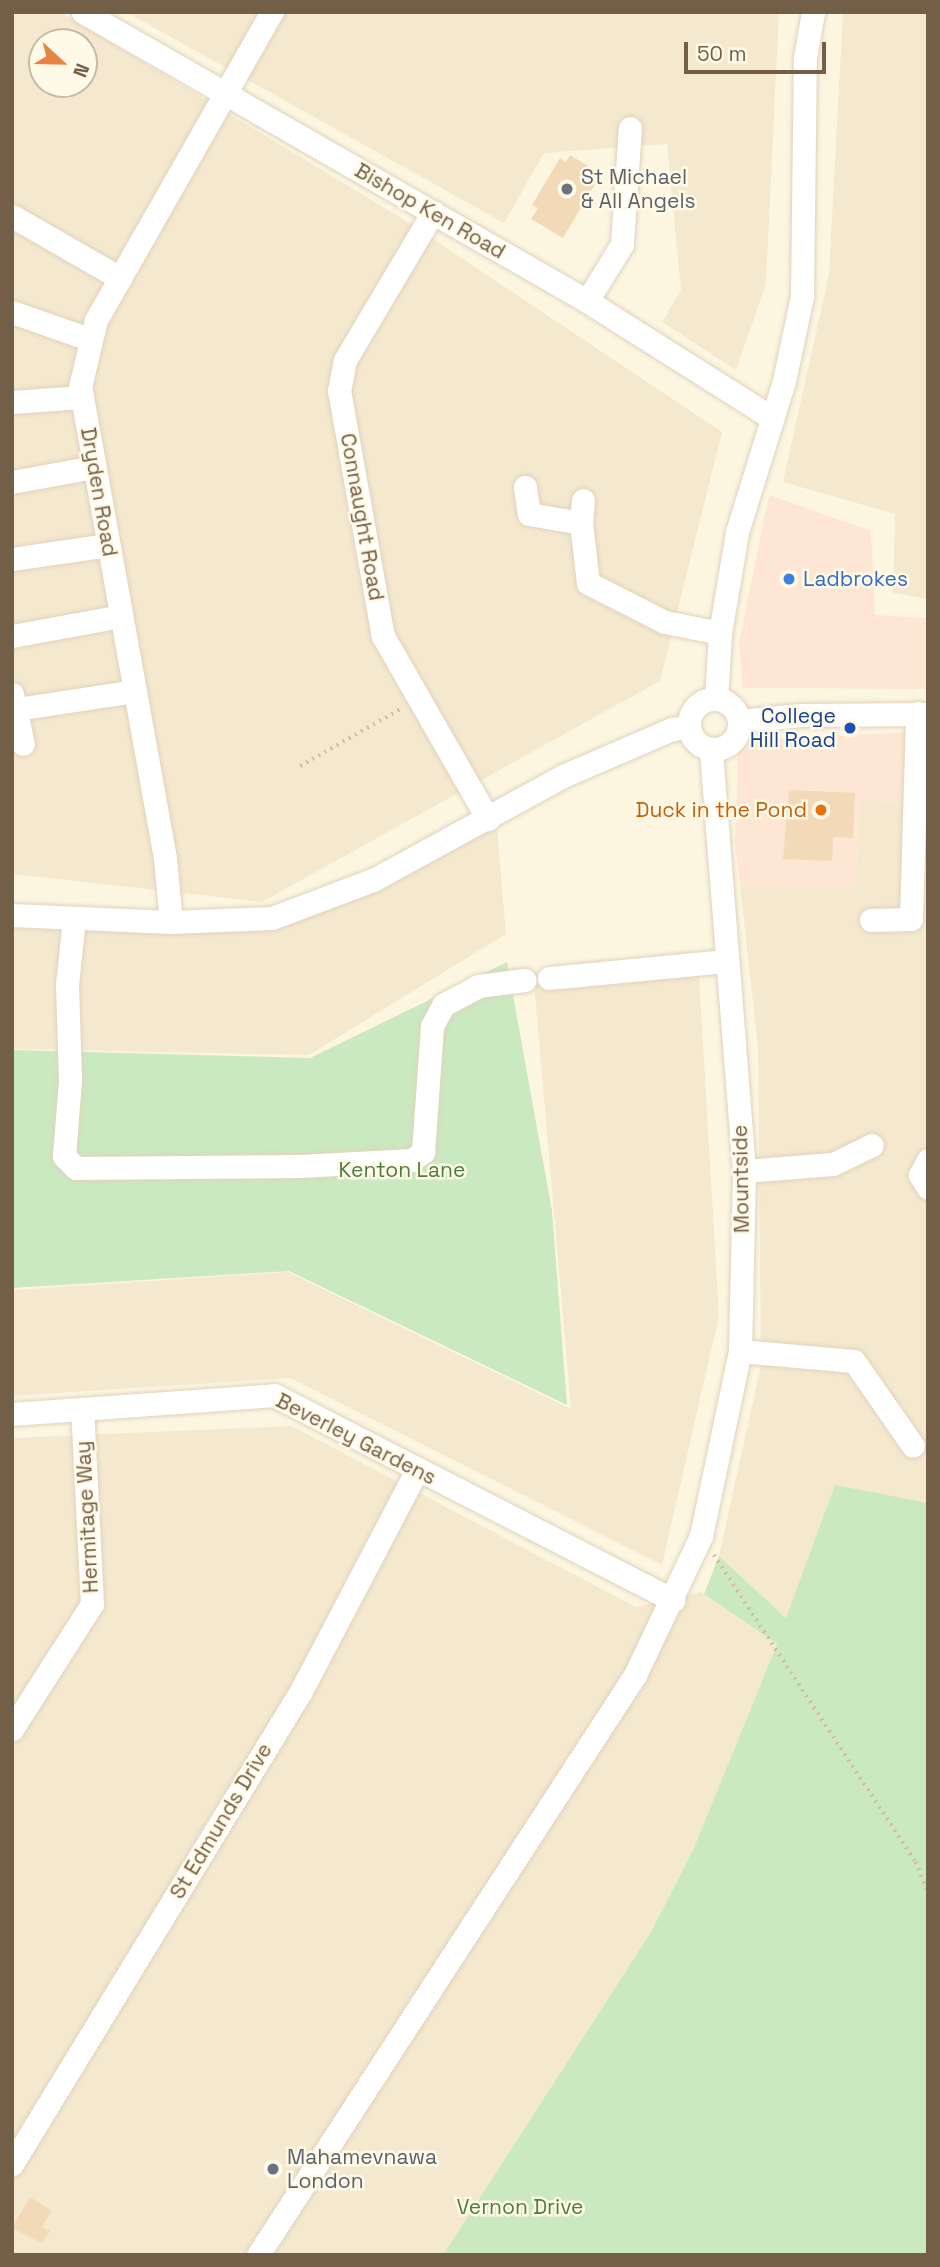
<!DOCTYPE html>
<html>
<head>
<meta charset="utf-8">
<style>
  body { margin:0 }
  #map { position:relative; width:940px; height:2267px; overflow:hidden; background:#fcf6e1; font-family:"Space Grotesk",sans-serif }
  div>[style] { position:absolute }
  .residential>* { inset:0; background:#f4e9cf }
  .commercial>* { inset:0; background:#fde7d4 }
  .green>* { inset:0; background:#cae9c0 }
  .building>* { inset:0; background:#f2d9b8 }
  .path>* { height:3.5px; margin-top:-1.75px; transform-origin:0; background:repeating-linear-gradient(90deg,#d6bc9c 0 2px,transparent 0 7px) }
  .roads { filter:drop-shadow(0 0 2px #e0d3bd) drop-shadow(0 0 2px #e0d3bd) }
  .minor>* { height:23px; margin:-11.5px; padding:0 11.5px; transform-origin:11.5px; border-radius:11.5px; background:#fff }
  .minor>.ring { margin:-11.5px; padding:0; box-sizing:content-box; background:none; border:23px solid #fff; border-radius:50% }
  .dots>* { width:19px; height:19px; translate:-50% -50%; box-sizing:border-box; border:4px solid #fff9e7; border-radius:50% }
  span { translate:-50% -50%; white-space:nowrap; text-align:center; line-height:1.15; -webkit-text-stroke:5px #fff9e7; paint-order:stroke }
  .worship-label { font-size:21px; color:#5b616d }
  .left { translate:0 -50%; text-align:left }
  .street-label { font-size:21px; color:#735e48 }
  .shop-label { font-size:21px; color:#366cbe }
  .transit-label { font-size:21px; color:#164399 }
  .right { translate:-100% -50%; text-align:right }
  .food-label { font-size:21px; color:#c56008 }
  .park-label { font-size:21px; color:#4b7f42 }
  .frame { position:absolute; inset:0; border:14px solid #735e48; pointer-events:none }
  .north { position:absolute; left:28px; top:28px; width:70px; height:70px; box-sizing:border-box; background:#fff9e7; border:2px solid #c7bba7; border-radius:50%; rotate:112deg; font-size:19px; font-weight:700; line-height:28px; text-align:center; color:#735e48 }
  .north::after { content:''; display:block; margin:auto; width:24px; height:32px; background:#e88344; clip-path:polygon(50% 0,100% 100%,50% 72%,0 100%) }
  .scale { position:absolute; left:684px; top:42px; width:142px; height:32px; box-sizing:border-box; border:4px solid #735e48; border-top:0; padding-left:9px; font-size:21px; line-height:24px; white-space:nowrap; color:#735e48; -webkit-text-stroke:5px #fff9e7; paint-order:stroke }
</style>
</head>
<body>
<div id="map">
  <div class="residential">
    <i style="clip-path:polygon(evenodd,12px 12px,60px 12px,408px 222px,722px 432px,660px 681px,262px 902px,12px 874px,12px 12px,42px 42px,84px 42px,84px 84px,42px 84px,42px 42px)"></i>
    <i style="clip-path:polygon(126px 12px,779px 12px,766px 284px,736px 370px,662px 322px,681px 290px,667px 144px,544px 153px,504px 223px)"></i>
    <i style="clip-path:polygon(843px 12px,928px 12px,928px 599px,893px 593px,895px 514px,783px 482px,829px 274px)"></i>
    <i style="clip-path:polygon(906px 748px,928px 751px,928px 1503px,835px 1486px,787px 1619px,719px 1556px,761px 1365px,758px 1047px,740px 885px,855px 888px,859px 800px,904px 802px)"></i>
    <i style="clip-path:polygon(497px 828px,506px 934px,309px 1055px,12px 1049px,12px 929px,281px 923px)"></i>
    <i style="clip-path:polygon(699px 975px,719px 1316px,662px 1565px,290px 1378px,12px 1396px,12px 1290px,288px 1272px,571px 1409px,534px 984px)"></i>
    <i style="clip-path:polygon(292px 1426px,636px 1607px,701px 1592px,777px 1644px,693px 1850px,651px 1932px,443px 2255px,12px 2255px,12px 1438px)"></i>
  </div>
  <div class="commercial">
    <i style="clip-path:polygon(769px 495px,871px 531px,875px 615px,928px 618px,928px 689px,743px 688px,739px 643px)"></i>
    <i style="clip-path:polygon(906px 732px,904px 802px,859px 801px,855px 888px,740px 885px,735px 841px,738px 754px,753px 740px)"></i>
  </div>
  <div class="green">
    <i style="clip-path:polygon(507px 962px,552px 1211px,567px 1405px,289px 1271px,12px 1288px,12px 1050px,310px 1058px)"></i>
    <i style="clip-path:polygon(835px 1485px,928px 1503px,928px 2255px,443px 2255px,651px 1932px,693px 1850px,777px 1644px,704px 1594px,719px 1556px,786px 1618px)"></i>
  </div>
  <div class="building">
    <i style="clip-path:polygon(570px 155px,601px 174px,563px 238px,531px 219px,538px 208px,532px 205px,560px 158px,566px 162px)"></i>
    <i style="clip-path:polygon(789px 790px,855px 793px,853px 838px,833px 837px,832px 861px,783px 859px)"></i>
    <i style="clip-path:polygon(30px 2197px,52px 2211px,42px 2227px,50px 2231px,42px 2243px,12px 2228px)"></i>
  </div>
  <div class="path">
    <i style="left:300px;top:766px;width:117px;rotate:-29.6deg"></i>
    <i style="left:714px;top:1555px;width:367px;rotate:56.7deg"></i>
    <i style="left:916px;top:1862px;width:32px;rotate:68deg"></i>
  </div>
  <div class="roads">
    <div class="minor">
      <i style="left:83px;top:12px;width:581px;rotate:29.83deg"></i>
      <i style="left:587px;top:301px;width:219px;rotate:32.3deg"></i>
      <i style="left:433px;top:212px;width:172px;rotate:120.7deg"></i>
      <i style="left:345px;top:360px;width:31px;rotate:101deg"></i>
      <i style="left:339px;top:390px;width:250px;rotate:79.9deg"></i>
      <i style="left:383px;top:636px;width:211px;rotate:60.2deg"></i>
      <i style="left:12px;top:216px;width:125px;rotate:29.9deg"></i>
      <i style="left:587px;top:301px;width:67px;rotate:-58.4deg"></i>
      <i style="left:622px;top:244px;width:116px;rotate:-86.1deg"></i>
      <i style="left:12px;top:312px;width:82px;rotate:19.3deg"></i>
      <i style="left:12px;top:402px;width:70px;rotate:-4.1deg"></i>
      <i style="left:12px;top:482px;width:83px;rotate:-10.4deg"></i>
      <i style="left:525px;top:487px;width:27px;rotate:82deg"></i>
      <i style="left:529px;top:514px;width:53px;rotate:9.8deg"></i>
      <i style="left:581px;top:523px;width:60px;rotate:83.3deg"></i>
      <i style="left:588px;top:583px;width:86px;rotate:26.9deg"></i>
      <i style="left:665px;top:622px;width:56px;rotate:11.3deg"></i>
      <i style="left:581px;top:523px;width:23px;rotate:-85deg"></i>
      <i style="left:12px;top:559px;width:97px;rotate:-8.3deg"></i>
      <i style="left:12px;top:636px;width:111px;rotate:-10.4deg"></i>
      <i style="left:12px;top:694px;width:51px;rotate:77.6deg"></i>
      <i style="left:716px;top:699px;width:66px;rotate:-86.5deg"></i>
      <i style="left:720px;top:633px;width:102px;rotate:-80.4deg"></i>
      <i style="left:737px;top:532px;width:158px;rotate:-72.7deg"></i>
      <i style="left:784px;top:381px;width:87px;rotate:-78deg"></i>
      <i style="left:802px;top:296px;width:238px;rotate:-89.3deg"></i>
      <i style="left:805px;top:58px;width:47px;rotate:-80.1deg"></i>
      <i class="ring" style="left:689px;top:699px;width:27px;height:27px"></i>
      <i style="left:17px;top:709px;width:119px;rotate:-8.7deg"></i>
      <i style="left:739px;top:721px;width:62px;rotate:-5.5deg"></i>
      <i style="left:801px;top:715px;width:127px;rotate:-0.5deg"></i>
      <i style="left:12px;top:915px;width:159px;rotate:2.5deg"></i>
      <i style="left:171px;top:922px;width:101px;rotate:-2.3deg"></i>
      <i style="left:272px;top:918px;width:110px;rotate:-20.7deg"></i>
      <i style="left:375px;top:879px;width:214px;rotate:-28.7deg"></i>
      <i style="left:563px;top:776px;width:119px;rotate:-23.3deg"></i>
      <i style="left:672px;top:729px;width:17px;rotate:-7deg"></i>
      <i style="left:74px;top:918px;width:67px;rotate:96deg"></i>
      <i style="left:67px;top:985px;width:96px;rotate:88.2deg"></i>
      <i style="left:70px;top:1081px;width:75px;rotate:94.6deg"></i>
      <i style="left:64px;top:1156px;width:17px;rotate:45deg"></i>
      <i style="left:76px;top:1168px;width:224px;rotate:-0.5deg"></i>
      <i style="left:300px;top:1166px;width:112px;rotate:-3.1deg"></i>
      <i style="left:412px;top:1160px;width:14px;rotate:-36deg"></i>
      <i style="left:423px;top:1152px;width:126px;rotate:-85.9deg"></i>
      <i style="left:432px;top:1026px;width:24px;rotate:-62deg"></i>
      <i style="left:443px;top:1005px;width:40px;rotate:-28deg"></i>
      <i style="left:478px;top:986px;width:47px;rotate:-7.3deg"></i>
      <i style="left:871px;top:920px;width:40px;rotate:-1.4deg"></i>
      <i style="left:911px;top:919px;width:206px;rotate:-88.3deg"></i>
      <i style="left:171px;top:922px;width:64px;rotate:-95.4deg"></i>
      <i style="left:165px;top:858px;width:479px;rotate:-100.2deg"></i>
      <i style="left:80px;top:387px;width:69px;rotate:-76.6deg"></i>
      <i style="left:96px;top:320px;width:355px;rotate:-60.3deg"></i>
      <i style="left:549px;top:978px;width:179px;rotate:-5.5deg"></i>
      <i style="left:928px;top:1160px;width:17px;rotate:118deg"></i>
      <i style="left:920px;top:1175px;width:15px;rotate:58deg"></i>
      <i style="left:744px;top:1171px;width:89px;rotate:-4.5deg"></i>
      <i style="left:833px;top:1164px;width:43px;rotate:-26deg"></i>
      <i style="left:740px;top:1351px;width:114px;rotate:5deg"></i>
      <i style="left:854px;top:1361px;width:103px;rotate:55.2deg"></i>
      <i style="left:12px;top:1414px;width:263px;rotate:-4.1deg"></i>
      <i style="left:274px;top:1395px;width:449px;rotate:27.2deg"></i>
      <i style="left:12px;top:1729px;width:148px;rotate:-57.4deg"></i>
      <i style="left:92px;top:1604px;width:195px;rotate:-92.9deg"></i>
      <i style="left:12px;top:2164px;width:554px;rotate:-58.58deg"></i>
      <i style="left:301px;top:1691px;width:250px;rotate:-62.3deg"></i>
      <i style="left:258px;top:2255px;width:692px;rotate:-56.98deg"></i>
      <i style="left:635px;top:1675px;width:154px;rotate:-64.6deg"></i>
      <i style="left:701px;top:1536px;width:189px;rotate:-78.1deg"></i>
      <i style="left:740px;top:1351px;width:180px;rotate:-88.7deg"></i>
      <i style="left:744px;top:1171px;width:423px;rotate:-94.5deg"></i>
    </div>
  </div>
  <div class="dots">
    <i style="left:567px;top:189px;background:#6b7280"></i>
    <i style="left:789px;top:579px;background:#3f7fe0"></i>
    <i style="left:850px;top:728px;background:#1a4fb4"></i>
    <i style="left:821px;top:810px;background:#e8710a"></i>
    <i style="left:273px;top:2169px;background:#6b7280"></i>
  </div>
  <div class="worship-label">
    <span class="left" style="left:581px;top:189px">St Michael<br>&amp; All Angels</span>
    <span class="left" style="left:287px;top:2169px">Mahamevnawa<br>London</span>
  </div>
  <div class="street-label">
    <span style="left:430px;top:211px;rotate:30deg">Bishop Ken Road</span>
    <span style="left:99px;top:492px;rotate:80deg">Dryden Road</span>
    <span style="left:362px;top:517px;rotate:80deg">Connaught Road</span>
    <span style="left:741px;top:1179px;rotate:-91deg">Mountside</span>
    <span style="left:356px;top:1439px;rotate:27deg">Beverley Gardens</span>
    <span style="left:87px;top:1517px;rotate:-93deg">Hermitage Way</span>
    <span style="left:221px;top:1821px;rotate:-59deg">St Edmunds Drive</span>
  </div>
  <div class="shop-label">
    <span class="left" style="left:803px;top:579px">Ladbrokes</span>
  </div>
  <div class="transit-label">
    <span class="right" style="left:836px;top:728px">College<br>Hill Road</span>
  </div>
  <div class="food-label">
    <span class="right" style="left:807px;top:810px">Duck in the Pond</span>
  </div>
  <div class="park-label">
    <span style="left:402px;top:1170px">Kenton Lane</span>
    <span style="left:520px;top:2207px">Vernon Drive</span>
  </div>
  <div class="frame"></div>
  <div class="north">N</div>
  <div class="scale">50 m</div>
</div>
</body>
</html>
